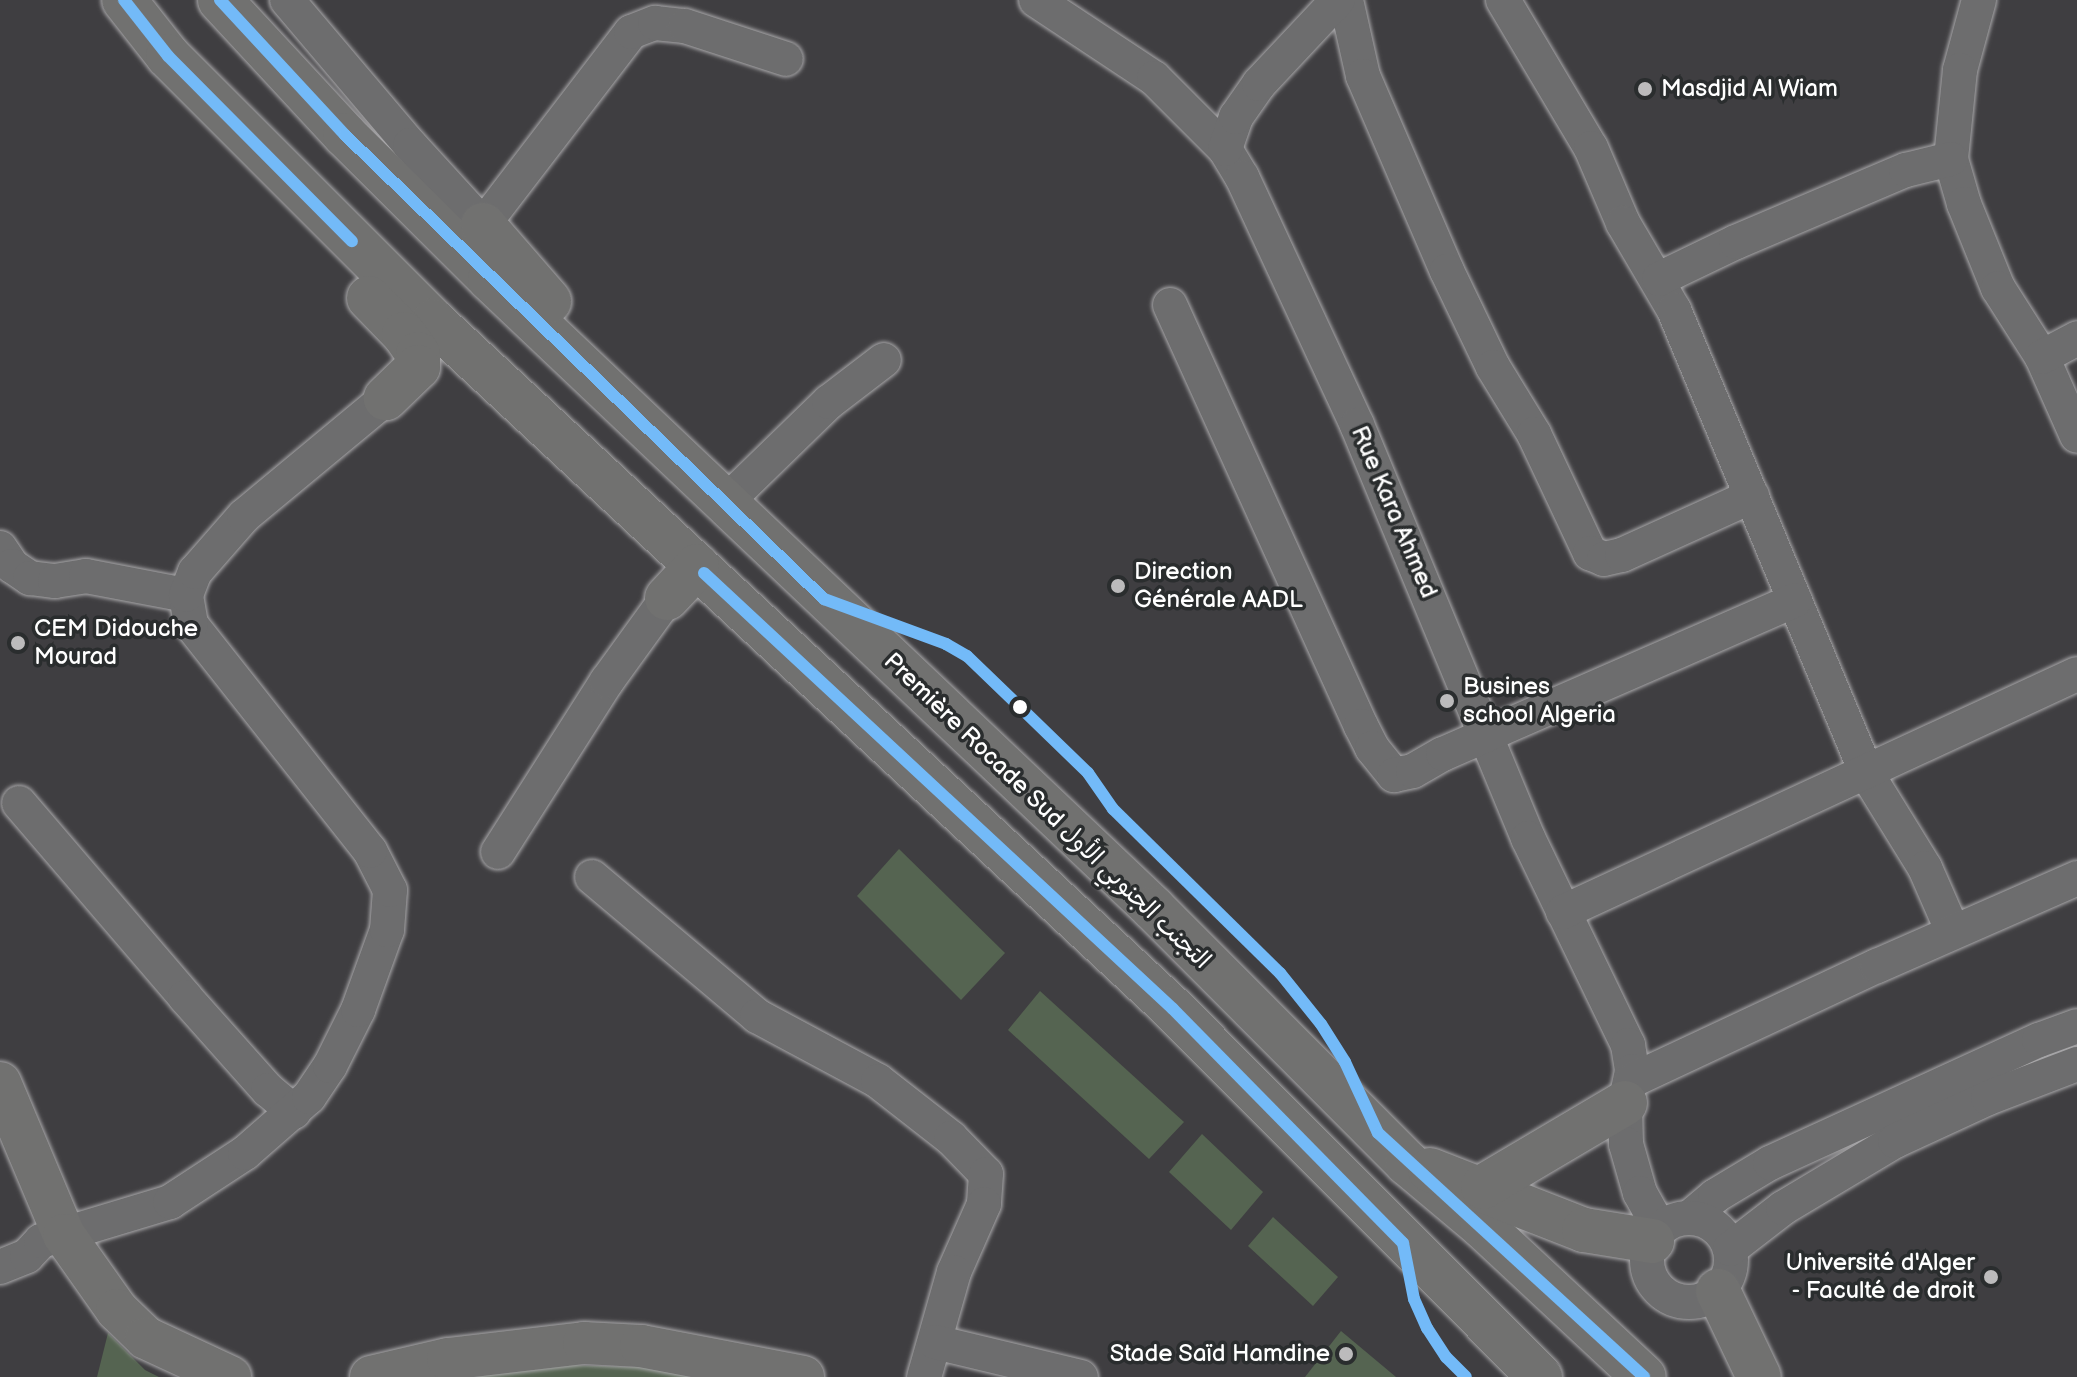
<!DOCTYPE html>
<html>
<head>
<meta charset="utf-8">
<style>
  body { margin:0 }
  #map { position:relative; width:2077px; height:1377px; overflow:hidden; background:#3f3e41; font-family:"Balsamiq Sans","Playpen Sans Arabic",sans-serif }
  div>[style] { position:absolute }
  .green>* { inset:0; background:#556451 }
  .roads { filter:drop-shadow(0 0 2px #a9a8aa) drop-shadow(0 0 2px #a9a8aa) }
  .minor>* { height:34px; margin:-17px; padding:0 17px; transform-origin:17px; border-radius:17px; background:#6d6d6e }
  .minor>.ring { margin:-17px; padding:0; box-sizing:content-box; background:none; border:34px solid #6d6d6e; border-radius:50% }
  .major>* { height:42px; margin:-21px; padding:0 21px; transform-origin:21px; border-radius:21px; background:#717170 }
  .highway>* { height:44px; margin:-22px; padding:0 22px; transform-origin:22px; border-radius:22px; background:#717170 }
  .bus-1>* { height:12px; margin:-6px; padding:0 6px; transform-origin:6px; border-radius:6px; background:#73baf8 }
  .dots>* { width:22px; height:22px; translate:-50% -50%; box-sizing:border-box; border:4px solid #2a2d2e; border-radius:50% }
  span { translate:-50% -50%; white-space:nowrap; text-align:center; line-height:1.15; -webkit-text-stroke:7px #2a2d2e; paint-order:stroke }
  .poi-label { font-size:24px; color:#fff }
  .left { translate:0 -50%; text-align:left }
  .right { translate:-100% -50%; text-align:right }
  .street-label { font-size:24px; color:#fff }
</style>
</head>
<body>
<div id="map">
  <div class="green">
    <i style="clip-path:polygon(899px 849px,1005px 953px,961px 1000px,857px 896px)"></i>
    <i style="clip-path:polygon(1040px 991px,1184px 1122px,1149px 1159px,1008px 1030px)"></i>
    <i style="clip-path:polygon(1202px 1134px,1263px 1192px,1231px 1230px,1169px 1172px)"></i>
    <i style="clip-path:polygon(1273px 1217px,1338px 1277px,1313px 1306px,1248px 1246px)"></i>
    <i style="clip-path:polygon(1341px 1331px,1396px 1377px,1305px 1377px)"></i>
    <i style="clip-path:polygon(108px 1333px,145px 1370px,159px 1377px,97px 1377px)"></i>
    <i style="clip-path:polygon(539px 1364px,666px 1368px,715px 1377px,467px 1377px)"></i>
  </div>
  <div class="roads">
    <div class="minor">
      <i style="left:287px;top:0;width:190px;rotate:49.7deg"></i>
      <i style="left:410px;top:145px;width:108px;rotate:47.6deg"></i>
      <i style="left:483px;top:225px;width:243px;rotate:-52.5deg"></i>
      <i style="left:631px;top:32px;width:26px;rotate:-21deg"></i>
      <i style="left:655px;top:23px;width:30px;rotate:6deg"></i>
      <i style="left:685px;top:26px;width:106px;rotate:18.1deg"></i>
      <i style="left:1036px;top:0;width:141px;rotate:33.5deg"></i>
      <i style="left:1154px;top:78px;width:100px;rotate:45deg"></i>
      <i style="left:1225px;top:149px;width:33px;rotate:59deg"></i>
      <i style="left:1242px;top:177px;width:273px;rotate:65.1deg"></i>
      <i style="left:1357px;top:425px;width:447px;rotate:67.5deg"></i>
      <i style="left:1528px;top:838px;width:230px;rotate:64.2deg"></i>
      <i style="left:1628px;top:1045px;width:26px;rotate:81deg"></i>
      <i style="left:1632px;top:1071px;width:33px;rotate:102deg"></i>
      <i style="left:1625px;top:1103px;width:41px;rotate:88.6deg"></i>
      <i style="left:1626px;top:1144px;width:51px;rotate:74.1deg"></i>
      <i style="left:1640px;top:1193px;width:41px;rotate:60.9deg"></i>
      <i style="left:1346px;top:0;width:78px;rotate:77.4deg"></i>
      <i style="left:1363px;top:76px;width:212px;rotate:66.7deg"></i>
      <i style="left:1447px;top:271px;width:106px;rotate:64.4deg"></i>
      <i style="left:1493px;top:367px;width:79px;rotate:58.5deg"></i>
      <i style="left:1534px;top:434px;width:132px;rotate:64.8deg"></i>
      <i style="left:1590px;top:553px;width:15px;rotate:23deg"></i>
      <i style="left:1604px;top:559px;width:18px;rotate:-13deg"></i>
      <i style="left:1622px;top:555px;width:143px;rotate:-24.4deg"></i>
      <i style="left:1503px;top:0;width:172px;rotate:59.3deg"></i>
      <i style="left:1591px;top:148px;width:82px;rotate:66.9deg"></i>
      <i style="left:1623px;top:223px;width:101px;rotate:59.6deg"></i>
      <i style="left:1674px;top:310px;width:503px;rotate:67.42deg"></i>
      <i style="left:1867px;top:774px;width:110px;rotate:58.3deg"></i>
      <i style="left:1925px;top:868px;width:70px;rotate:66.4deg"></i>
      <i style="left:1979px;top:0;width:73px;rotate:105.2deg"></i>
      <i style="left:1960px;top:70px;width:89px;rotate:95.8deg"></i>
      <i style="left:1951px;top:159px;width:47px;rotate:73.9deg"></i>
      <i style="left:1964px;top:204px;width:91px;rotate:68deg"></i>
      <i style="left:1998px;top:288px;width:82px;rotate:57.5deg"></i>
      <i style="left:2042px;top:357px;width:86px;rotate:66.1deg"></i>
      <i style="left:1225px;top:149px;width:34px;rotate:-71deg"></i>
      <i style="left:1236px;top:117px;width:40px;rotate:-55.1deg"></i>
      <i style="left:1259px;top:84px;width:115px;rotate:-46.8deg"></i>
      <i style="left:1659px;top:279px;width:85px;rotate:-25.7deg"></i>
      <i style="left:1736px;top:242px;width:185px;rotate:-23deg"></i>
      <i style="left:1906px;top:170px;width:46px;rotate:-13.7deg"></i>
      <i style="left:1170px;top:305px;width:462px;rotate:65.6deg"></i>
      <i style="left:1361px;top:726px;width:25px;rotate:63deg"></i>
      <i style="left:1372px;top:748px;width:35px;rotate:51deg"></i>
      <i style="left:1394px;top:775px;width:19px;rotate:-12deg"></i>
      <i style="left:1413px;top:771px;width:34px;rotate:-30deg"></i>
      <i style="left:1443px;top:754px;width:384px;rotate:-23.6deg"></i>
      <i style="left:2042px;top:357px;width:40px;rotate:-28deg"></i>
      <i style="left:726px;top:502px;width:144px;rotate:-44.2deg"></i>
      <i style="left:829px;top:402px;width:69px;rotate:-37.4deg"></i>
      <i style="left:0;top:548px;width:22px;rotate:56deg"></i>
      <i style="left:12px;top:566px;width:22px;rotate:34deg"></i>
      <i style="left:30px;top:578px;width:25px;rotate:7deg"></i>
      <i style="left:55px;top:581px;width:31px;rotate:-9deg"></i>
      <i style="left:86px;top:576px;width:102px;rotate:10.8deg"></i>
      <i style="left:19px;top:803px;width:255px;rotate:49.4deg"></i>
      <i style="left:185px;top:997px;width:125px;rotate:48.3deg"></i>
      <i style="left:268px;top:1090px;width:34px;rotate:40deg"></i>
      <i style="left:498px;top:852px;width:203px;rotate:-57.5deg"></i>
      <i style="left:607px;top:681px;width:102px;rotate:-54.1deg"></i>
      <i style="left:592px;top:877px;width:216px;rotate:40.1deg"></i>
      <i style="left:757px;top:1016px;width:137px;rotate:28.2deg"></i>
      <i style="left:878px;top:1081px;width:93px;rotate:38deg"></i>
      <i style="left:951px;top:1138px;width:50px;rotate:45.8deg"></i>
      <i style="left:986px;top:1174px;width:30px;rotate:94deg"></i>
      <i style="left:984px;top:1204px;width:74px;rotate:113.8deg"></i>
      <i style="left:954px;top:1272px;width:109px;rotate:105.9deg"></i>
      <i style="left:1563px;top:912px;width:566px;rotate:-24.85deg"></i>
      <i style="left:1631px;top:1081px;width:272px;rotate:-25.1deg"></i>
      <i style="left:1877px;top:966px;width:219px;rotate:-23.7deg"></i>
      <i style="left:1689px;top:1218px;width:34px;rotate:-40deg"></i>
      <i style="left:1715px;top:1196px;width:64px;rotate:-31deg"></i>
      <i style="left:1770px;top:1163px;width:296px;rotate:-24.6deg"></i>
      <i style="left:2039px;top:1040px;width:40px;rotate:-20.2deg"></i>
      <i class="ring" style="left:1647px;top:1218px;width:50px;height:50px"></i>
      <i style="left:1730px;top:1249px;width:67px;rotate:-37.7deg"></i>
      <i style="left:1783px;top:1208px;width:131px;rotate:-30.9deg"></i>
      <i style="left:1895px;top:1141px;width:102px;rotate:-24.8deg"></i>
      <i style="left:1988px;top:1098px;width:95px;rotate:-20.9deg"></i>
      <i style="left:0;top:1267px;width:29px;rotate:-22deg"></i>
      <i style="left:27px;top:1256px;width:21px;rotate:-47deg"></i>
      <i style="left:41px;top:1241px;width:135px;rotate:-16.8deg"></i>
      <i style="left:170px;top:1202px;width:90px;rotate:-33.2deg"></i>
      <i style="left:245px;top:1153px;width:85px;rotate:-41.2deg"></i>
      <i style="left:309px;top:1097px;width:37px;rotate:-56deg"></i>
      <i style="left:330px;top:1066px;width:63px;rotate:-63.4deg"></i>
      <i style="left:358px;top:1010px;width:85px;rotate:-70.1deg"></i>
      <i style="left:387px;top:930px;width:40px;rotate:-85.7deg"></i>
      <i style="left:390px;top:890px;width:44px;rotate:-117.1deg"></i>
      <i style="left:370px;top:851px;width:289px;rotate:-128.3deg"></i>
      <i style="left:191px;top:624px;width:29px;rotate:-100deg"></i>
      <i style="left:186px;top:595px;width:25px;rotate:-69deg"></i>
      <i style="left:195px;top:572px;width:74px;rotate:-48.8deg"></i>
      <i style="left:244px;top:516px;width:185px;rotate:-39.7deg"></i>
      <i style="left:935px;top:1342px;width:150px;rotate:13.5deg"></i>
    </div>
    <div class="major">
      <i style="left:0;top:1083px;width:165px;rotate:67.2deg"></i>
      <i style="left:64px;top:1235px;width:92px;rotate:54.8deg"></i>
      <i style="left:117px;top:1310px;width:40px;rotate:44deg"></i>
      <i style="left:146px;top:1338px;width:93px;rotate:24.9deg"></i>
      <i style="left:371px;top:1377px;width:79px;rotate:-13.2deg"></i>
      <i style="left:448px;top:1359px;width:137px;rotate:-6.7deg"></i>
      <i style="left:584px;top:1343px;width:57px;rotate:3deg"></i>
      <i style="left:641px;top:1346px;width:165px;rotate:10.8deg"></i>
    </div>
    <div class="highway">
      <i style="left:124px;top:0;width:71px;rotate:51.8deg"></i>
      <i style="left:168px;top:56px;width:375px;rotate:45deg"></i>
      <i style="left:433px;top:321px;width:1010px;rotate:42.91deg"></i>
      <i style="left:1173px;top:1009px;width:520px;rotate:45.08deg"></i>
      <i style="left:220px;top:0;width:184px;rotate:47.2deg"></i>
      <i style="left:345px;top:135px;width:204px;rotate:44.8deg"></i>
      <i style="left:490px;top:279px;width:915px;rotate:43.49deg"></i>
      <i style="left:1154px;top:909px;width:359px;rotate:45.1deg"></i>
      <i style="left:1407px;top:1163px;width:98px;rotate:40deg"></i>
      <i style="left:1482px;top:1226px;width:221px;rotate:43deg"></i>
      <i style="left:483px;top:225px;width:101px;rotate:49deg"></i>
      <i style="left:369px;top:298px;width:50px;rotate:45.8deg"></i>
      <i style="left:404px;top:334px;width:24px;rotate:55deg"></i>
      <i style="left:418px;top:354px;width:13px;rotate:90deg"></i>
      <i style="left:418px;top:367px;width:45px;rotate:135.9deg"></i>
      <i style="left:667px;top:598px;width:44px;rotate:-46.8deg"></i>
      <i style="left:1430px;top:1170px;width:165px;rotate:21.3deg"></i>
      <i style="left:1584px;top:1230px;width:69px;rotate:9.2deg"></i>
      <i style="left:1483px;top:1187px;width:165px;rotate:-30.6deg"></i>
      <i style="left:1718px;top:1291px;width:95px;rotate:64.5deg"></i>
    </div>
  </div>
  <div class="bus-1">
    <i style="left:124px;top:0;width:71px;rotate:51.8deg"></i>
    <i style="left:168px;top:56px;width:261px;rotate:45.2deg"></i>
    <i style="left:220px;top:0;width:184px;rotate:47.2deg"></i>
    <i style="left:345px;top:135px;width:667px;rotate:44.09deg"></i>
    <i style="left:824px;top:599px;width:130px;rotate:20.2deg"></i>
    <i style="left:946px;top:644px;width:24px;rotate:30deg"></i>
    <i style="left:967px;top:656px;width:76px;rotate:43.9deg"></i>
    <i style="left:1022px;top:709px;width:92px;rotate:44.1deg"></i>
    <i style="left:1088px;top:773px;width:44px;rotate:55.2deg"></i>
    <i style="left:1113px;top:809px;width:234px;rotate:44.5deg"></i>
    <i style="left:1280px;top:973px;width:65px;rotate:51.2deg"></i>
    <i style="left:1321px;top:1024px;width:45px;rotate:57.7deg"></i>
    <i style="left:1345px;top:1062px;width:78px;rotate:65.1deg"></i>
    <i style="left:1378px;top:1133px;width:361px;rotate:42.5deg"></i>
    <i style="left:704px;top:573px;width:640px;rotate:42.91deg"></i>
    <i style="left:1173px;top:1009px;width:328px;rotate:45.5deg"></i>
    <i style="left:1403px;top:1243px;width:57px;rotate:78.9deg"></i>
    <i style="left:1414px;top:1299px;width:32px;rotate:66deg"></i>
    <i style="left:1427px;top:1328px;width:35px;rotate:57deg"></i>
    <i style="left:1446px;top:1357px;width:28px;rotate:45deg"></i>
  </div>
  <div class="dots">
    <i style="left:1645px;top:89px;background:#bcbbbc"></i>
    <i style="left:1118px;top:586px;background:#bcbbbc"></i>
    <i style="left:18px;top:643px;background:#bcbbbc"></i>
    <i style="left:1447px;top:701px;background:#bcbbbc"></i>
    <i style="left:1020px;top:707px;background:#fff"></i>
    <i style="left:1991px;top:1277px;background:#bcbbbc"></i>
    <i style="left:1346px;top:1354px;background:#bcbbbc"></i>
  </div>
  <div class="poi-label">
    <span class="left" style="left:1661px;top:89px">Masdjid Al Wiam</span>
    <span class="left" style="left:1134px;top:586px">Direction<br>Générale AADL</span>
    <span class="left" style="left:34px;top:643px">CEM Didouche<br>Mourad</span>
    <span class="left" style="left:1463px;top:701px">Busines<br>school Algeria</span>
    <span class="right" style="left:1975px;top:1277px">Université d'Alger<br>- Faculté de droit</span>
    <span class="right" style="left:1330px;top:1354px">Stade Saïd Hamdine</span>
  </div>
  <div class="street-label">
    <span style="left:1394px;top:512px;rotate:67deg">Rue Kara Ahmed</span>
    <span style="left:1047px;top:811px;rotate:44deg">Première Rocade Sud التجنب الجنوبي الأول</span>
  </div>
</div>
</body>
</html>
